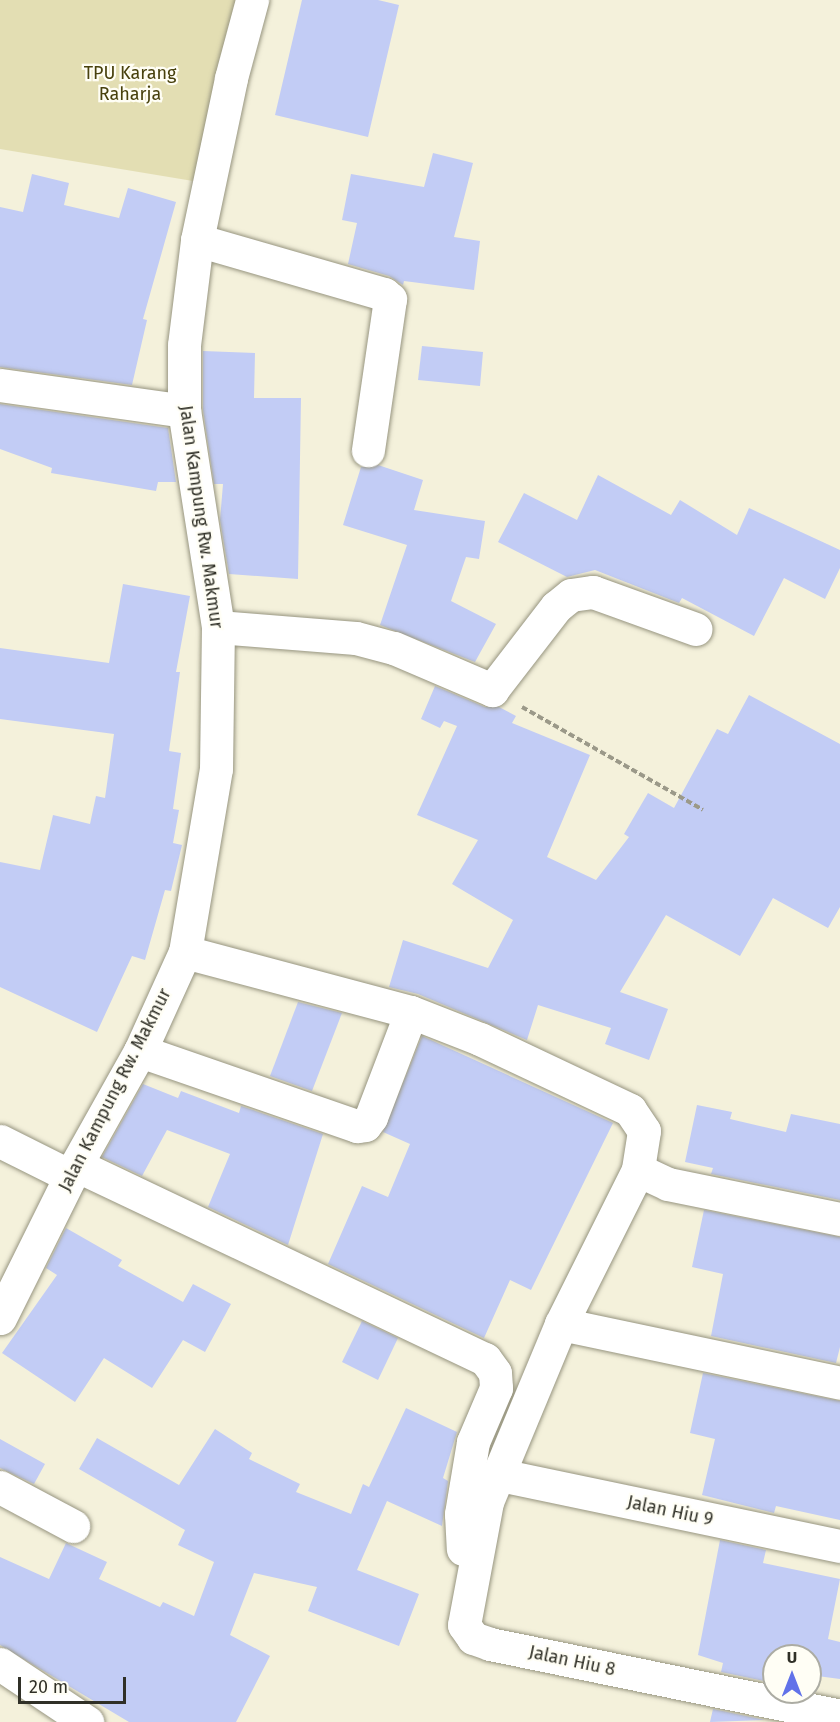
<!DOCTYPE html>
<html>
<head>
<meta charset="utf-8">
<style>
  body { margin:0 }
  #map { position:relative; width:840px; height:1722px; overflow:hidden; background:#f4f1db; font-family:"Fira Sans",sans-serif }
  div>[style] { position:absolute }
  .green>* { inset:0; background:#e3deb3 }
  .building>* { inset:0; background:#c2ccf5 }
  .path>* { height:4px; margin-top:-2px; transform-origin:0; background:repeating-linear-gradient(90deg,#9b9989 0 6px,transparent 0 9px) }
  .roads { filter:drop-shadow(0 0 2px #979580) drop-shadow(0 0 2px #979580) }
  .street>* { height:33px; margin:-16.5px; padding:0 16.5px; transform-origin:16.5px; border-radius:16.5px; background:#fff }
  span { translate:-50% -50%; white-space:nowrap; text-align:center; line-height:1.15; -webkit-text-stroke:4.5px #fffef5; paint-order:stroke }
  .park-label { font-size:18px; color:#48410d }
  .street-label { font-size:18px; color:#303027 }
  .north { position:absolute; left:762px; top:1644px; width:60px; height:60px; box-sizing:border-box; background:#fffef5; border:2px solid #acaca3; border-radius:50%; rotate:0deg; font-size:16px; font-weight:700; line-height:24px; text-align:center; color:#303027 }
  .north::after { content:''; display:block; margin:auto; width:21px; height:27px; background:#6172e9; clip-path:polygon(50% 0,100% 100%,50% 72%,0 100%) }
  .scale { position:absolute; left:18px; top:1677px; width:108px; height:27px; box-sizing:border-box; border:3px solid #303027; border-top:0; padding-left:8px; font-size:18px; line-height:21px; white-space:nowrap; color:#303027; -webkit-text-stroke:4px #fffef5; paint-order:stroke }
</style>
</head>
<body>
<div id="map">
  <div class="green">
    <i style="clip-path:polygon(0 0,236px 0,199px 182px,0 149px)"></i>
  </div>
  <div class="building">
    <i style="clip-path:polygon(302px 0,378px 0,399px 5px,368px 137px,275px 115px)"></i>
    <i style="clip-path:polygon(433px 153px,473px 163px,454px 237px,480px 241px,474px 290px,404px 281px,403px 285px,389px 276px,348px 264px,357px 223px,342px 220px,351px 174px,424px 187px)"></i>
    <i style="clip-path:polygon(32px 174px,69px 183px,64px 205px,119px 218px,128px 188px,176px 202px,143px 319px,147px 320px,132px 385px,0 367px,0 207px,23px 212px)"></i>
    <i style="clip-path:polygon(422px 346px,483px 352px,480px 386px,418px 380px)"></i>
    <i style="clip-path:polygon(203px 351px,255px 353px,254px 398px,301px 398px,298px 579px,229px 574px,220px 520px,223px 484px,214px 484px,203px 410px)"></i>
    <i style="clip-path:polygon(0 404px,168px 428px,176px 482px,158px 482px,156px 491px,51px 473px,52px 468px,0 449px)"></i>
    <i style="clip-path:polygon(378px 465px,423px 480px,414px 510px,485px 521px,479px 559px,466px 557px,451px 601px,496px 624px,475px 662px,380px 625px,407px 545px,343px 525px,361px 467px)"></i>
    <i style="clip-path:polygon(598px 475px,671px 515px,680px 500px,737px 535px,749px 508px,840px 550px,840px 568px,825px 599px,784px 578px,754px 636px,682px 598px,679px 603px,595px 570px,567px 577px,498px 542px,524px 493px,577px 520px)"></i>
    <i style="clip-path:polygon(123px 584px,190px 596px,176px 672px,180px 672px,169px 751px,181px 753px,173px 809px,179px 810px,173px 843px,182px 845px,171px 891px,165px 890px,145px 960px,132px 956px,97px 1032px,0 987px,0 862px,40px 870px,53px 815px,90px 824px,96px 796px,105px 798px,114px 734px,0 719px,0 648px,109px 663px)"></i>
    <i style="clip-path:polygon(435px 686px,485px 707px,499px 707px,516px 716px,512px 723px,590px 755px,547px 857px,596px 880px,629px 837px,624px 834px,648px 793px,674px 808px,717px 729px,728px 734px,749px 695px,840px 744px,840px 907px,828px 928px,773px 898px,740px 956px,666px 915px,620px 992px,668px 1009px,649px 1060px,605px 1044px,611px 1028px,538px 1005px,527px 1040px,418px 994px,389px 987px,403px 940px,488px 968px,513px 920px,452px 884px,478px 840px,417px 815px,457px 726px,444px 721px,440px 728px,421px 719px)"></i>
    <i style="clip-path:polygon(298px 1002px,342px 1013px,312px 1091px,270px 1076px)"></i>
    <i style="clip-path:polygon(422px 1036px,613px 1123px,531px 1290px,510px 1280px,484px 1338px,328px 1264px,362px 1186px,388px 1197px,410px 1144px,383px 1132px)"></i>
    <i style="clip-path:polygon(143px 1084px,178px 1098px,181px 1091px,239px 1113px,241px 1106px,323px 1134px,288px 1245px,208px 1207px,230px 1154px,167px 1130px,142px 1176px,102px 1157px)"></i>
    <i style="clip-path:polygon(697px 1105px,732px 1112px,730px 1119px,786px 1132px,791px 1114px,840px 1124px,840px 1200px,711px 1174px,713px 1168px,685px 1162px)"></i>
    <i style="clip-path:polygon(704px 1210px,840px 1237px,840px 1347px,836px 1363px,711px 1336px,723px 1274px,692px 1267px)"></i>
    <i style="clip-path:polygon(66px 1228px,122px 1260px,118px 1266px,183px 1302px,193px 1284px,231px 1304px,205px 1352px,183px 1340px,152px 1388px,104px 1358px,75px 1402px,2px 1353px,57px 1275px,46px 1268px)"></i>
    <i style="clip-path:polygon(362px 1321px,398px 1338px,378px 1380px,342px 1362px)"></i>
    <i style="clip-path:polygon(703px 1373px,840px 1401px,840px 1520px,776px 1506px,774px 1513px,702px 1495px,715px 1439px,690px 1433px)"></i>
    <i style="clip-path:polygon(406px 1408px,457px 1432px,443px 1478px,448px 1481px,442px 1526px,387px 1501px,357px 1570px,419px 1594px,399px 1646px,308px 1611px,317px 1587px,254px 1573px,230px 1635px,270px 1656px,236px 1722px,129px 1722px,0 1645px,0 1557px,49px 1579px,66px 1543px,107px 1562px,99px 1579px,160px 1607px,163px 1602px,194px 1616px,214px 1562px,178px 1545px,185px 1530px,79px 1469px,97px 1438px,179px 1485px,215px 1429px,252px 1453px,249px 1459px,300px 1484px,296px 1492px,351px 1514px,363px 1484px,369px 1487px)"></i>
    <i style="clip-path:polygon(0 1439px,45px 1464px,34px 1484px,0 1468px)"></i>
    <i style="clip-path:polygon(720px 1540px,766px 1550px,763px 1563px,840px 1579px,828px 1639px,840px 1642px,840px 1679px,810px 1675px,810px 1656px,774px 1656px,774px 1683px,721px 1672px,723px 1663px,698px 1655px)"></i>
    <i style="clip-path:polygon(713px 1709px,765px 1720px,710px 1722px)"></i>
  </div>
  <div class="path">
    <i style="left:522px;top:707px;width:208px;rotate:29.6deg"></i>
  </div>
  <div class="roads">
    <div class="street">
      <i style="left:197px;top:240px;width:195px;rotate:16.1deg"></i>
      <i style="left:384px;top:294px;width:8px;rotate:40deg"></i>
      <i style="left:390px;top:299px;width:153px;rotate:98.3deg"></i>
      <i style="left:0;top:385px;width:186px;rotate:8deg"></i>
      <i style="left:218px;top:627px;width:138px;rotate:4.6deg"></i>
      <i style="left:356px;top:638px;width:39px;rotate:15deg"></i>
      <i style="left:394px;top:648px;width:107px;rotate:23.2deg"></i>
      <i style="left:492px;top:690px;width:105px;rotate:-52.4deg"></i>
      <i style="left:556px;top:607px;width:19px;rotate:-39deg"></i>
      <i style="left:571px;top:595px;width:22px;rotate:-8deg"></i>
      <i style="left:593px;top:592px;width:109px;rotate:19.9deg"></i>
      <i style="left:185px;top:952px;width:234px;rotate:14.9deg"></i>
      <i style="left:411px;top:1012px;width:74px;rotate:21.4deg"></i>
      <i style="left:480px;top:1039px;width:166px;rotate:25.3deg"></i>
      <i style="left:630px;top:1110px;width:25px;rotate:56deg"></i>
      <i style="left:644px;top:1131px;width:39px;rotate:99deg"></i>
      <i style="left:638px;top:1170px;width:172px;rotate:116.6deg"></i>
      <i style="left:561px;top:1324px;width:193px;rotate:112.6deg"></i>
      <i style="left:487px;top:1502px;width:125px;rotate:100.6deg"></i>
      <i style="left:464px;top:1625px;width:16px;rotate:55deg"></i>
      <i style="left:473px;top:1638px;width:18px;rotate:19deg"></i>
      <i style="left:490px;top:1644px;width:357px;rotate:11.6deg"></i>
      <i style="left:140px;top:1051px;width:230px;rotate:19.1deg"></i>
      <i style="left:357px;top:1126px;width:8px;rotate:-7deg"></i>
      <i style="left:365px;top:1125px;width:10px;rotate:-53deg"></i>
      <i style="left:371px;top:1117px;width:112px;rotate:-69.1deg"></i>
      <i style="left:0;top:1141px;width:78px;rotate:26.6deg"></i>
      <i style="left:76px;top:1165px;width:453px;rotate:25.4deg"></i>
      <i style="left:485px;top:1359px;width:17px;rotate:54deg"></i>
      <i style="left:495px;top:1373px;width:15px;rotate:86deg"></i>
      <i style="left:496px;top:1388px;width:59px;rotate:113.1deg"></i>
      <i style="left:473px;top:1442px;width:73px;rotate:99.5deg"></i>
      <i style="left:461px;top:1514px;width:35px;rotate:87deg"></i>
      <i style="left:638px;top:1170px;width:33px;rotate:25deg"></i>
      <i style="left:668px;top:1184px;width:176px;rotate:11.5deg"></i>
      <i style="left:0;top:1318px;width:171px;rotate:-63.6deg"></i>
      <i style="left:76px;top:1165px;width:131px;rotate:-60.7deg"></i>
      <i style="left:140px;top:1051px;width:109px;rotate:-65.6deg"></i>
      <i style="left:185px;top:952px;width:186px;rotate:-80.4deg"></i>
      <i style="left:216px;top:769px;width:142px;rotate:-89.2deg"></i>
      <i style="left:218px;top:627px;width:219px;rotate:-98.9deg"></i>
      <i style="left:184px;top:411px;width:66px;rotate:-90deg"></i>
      <i style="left:184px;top:345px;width:106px;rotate:-82.9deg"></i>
      <i style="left:197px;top:240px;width:166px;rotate:-78.1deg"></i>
      <i style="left:231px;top:78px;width:81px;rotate:-74.9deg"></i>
      <i style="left:561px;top:1324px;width:285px;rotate:11.9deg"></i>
      <i style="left:500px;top:1475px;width:347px;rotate:11.8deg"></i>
      <i style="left:0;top:1487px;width:83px;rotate:28.1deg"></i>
      <i style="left:0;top:1664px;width:105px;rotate:33.7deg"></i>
    </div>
  </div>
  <div class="park-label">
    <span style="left:130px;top:84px">TPU Karang<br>Raharja</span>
  </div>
  <div class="street-label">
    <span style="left:201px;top:517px;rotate:82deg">Jalan Kampung Rw. Makmur</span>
    <span style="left:115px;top:1090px;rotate:-63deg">Jalan Kampung Rw. Makmur</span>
    <span style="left:670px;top:1511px;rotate:12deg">Jalan Hiu 9</span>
    <span style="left:572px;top:1661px;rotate:12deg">Jalan Hiu 8</span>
  </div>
  <div class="north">U</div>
  <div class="scale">20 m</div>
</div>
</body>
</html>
